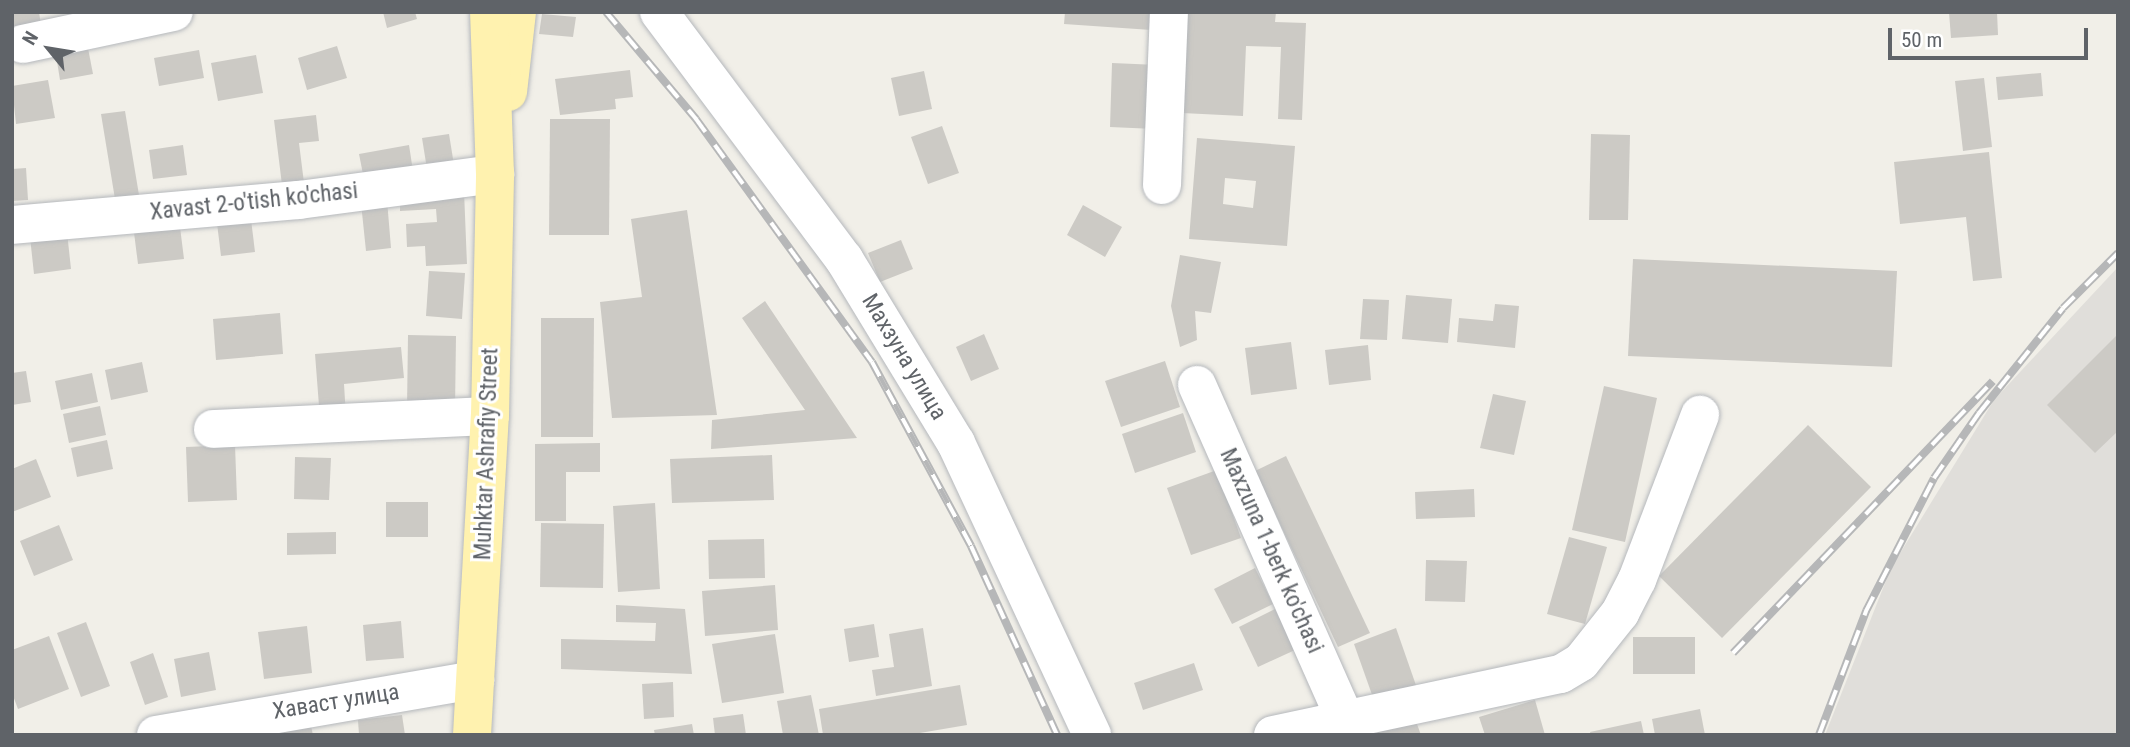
<!DOCTYPE html>
<html>
<head>
<meta charset="utf-8">
<style>
  body { margin:0 }
  #map { position:relative; width:2130px; height:747px; overflow:hidden; background:#f1efe8; font-family:"Roboto Condensed",sans-serif }
  div>[style] { position:absolute }
  .industrial>* { inset:0; background:#e0deda }
  .building>* { inset:0; background:#cccac5 }
  .roads { filter:drop-shadow(0 0 2px #b5b8bc) drop-shadow(0 0 2px #b5b8bc) }
  .minor>* { height:38px; margin:-19px; padding:0 19px; transform-origin:19px; border-radius:19px; background:#fff }
  .major>* { height:38px; margin:-19px; padding:0 19px; transform-origin:19px; border-radius:19px; background:#fff2af }
  .rail>* { height:8px; margin-top:-4px; transform-origin:0; background:repeating-linear-gradient(90deg,#fff 0 16px,#b6b7b8 0 32px); box-sizing:border-box; border-block:2px solid #b6b7b8 }
  span { translate:-50% -50%; white-space:nowrap; text-align:center; line-height:1.15; -webkit-text-stroke:6px #fff; paint-order:stroke }
  .street-label { font-size:23px; color:#5f6368 }
  .frame { position:absolute; inset:0; border:14px solid #5f6368; pointer-events:none }
  .north { position:absolute; left:14px; top:14px; width:70px; height:70px; -webkit-text-stroke:5px #fff; paint-order:stroke; rotate:300deg; font-size:19px; font-weight:700; line-height:28px; text-align:center; color:#5f6368 }
  .north::after { content:''; display:block; margin:auto; width:24px; height:32px; background:#5f6368; clip-path:polygon(50% 0,100% 100%,50% 72%,0 100%) }
  .scale { position:absolute; left:1888px; top:28px; width:200px; height:32px; box-sizing:border-box; border:4px solid #5f6368; border-top:0; padding-left:9px; font-size:21px; line-height:24px; white-space:nowrap; color:#5f6368; -webkit-text-stroke:5px #fff; paint-order:stroke }
</style>
</head>
<body>
<div id="map">
  <div class="industrial">
    <i style="clip-path:polygon(2118px 267px,2118px 735px,1825px 735px,1891px 568px,1994px 400px)"></i>
  </div>
  <div class="building">
    <i style="clip-path:polygon(12px 12px,39px 12px,42px 32px,12px 37px)"></i>
    <i style="clip-path:polygon(383px 12px,415px 12px,417px 19px,387px 28px)"></i>
    <i style="clip-path:polygon(1065px 12px,1168px 12px,1166px 31px,1064px 24px)"></i>
    <i style="clip-path:polygon(1187px 12px,1276px 12px,1275px 22px,1306px 23px,1302px 120px,1278px 119px,1281px 47px,1246px 46px,1243px 116px,1182px 113px)"></i>
    <i style="clip-path:polygon(1949px 12px,1997px 12px,1998px 35px,1951px 38px)"></i>
    <i style="clip-path:polygon(542px 14px,576px 17px,573px 37px,539px 34px)"></i>
    <i style="clip-path:polygon(87px 43px,93px 74px,60px 80px,55px 49px)"></i>
    <i style="clip-path:polygon(337px 46px,347px 78px,307px 90px,298px 58px)"></i>
    <i style="clip-path:polygon(199px 50px,204px 78px,159px 86px,154px 58px)"></i>
    <i style="clip-path:polygon(256px 55px,263px 93px,218px 101px,211px 63px)"></i>
    <i style="clip-path:polygon(1112px 63px,1158px 65px,1155px 129px,1110px 127px)"></i>
    <i style="clip-path:polygon(630px 70px,633px 97px,615px 99px,616px 109px,560px 115px,555px 79px)"></i>
    <i style="clip-path:polygon(924px 71px,932px 109px,899px 116px,891px 78px)"></i>
    <i style="clip-path:polygon(2041px 73px,2043px 96px,1998px 100px,1996px 77px)"></i>
    <i style="clip-path:polygon(1984px 78px,1992px 147px,1963px 151px,1955px 81px)"></i>
    <i style="clip-path:polygon(48px 80px,55px 118px,16px 124px,12px 86px)"></i>
    <i style="clip-path:polygon(125px 111px,139px 195px,115px 199px,101px 114px)"></i>
    <i style="clip-path:polygon(316px 115px,319px 141px,299px 143px,304px 183px,282px 185px,274px 120px)"></i>
    <i style="clip-path:polygon(550px 119px,610px 119px,609px 235px,549px 235px)"></i>
    <i style="clip-path:polygon(942px 126px,959px 173px,928px 184px,911px 137px)"></i>
    <i style="clip-path:polygon(449px 134px,454px 165px,427px 169px,422px 138px)"></i>
    <i style="clip-path:polygon(1591px 134px,1630px 135px,1628px 220px,1589px 220px)"></i>
    <i style="clip-path:polygon(evenodd,1197px 138px,1295px 146px,1287px 246px,1189px 239px,1197px 138px,1225px 178px,1256px 181px,1253px 208px,1223px 204px,1225px 178px)"></i>
    <i style="clip-path:polygon(183px 145px,187px 175px,153px 179px,149px 150px)"></i>
    <i style="clip-path:polygon(409px 145px,413px 171px,364px 179px,359px 154px)"></i>
    <i style="clip-path:polygon(1989px 152px,2002px 278px,1973px 281px,1966px 217px,1900px 224px,1894px 162px)"></i>
    <i style="clip-path:polygon(26px 168px,28px 200px,12px 201px,12px 169px)"></i>
    <i style="clip-path:polygon(464px 191px,467px 264px,426px 266px,425px 246px,407px 247px,406px 224px,437px 222px,436px 209px,400px 211px,400px 194px)"></i>
    <i style="clip-path:polygon(387px 200px,391px 248px,366px 251px,361px 203px)"></i>
    <i style="clip-path:polygon(1083px 205px,1122px 227px,1105px 257px,1067px 235px)"></i>
    <i style="clip-path:polygon(687px 210px,717px 415px,612px 418px,600px 302px,642px 297px,631px 219px)"></i>
    <i style="clip-path:polygon(178px 211px,184px 259px,138px 264px,132px 217px)"></i>
    <i style="clip-path:polygon(250px 211px,255px 252px,221px 256px,216px 215px)"></i>
    <i style="clip-path:polygon(67px 232px,71px 269px,34px 274px,30px 237px)"></i>
    <i style="clip-path:polygon(901px 240px,913px 269px,880px 282px,868px 253px)"></i>
    <i style="clip-path:polygon(1180px 255px,1221px 262px,1211px 313px,1195px 311px,1197px 340px,1180px 347px,1171px 306px)"></i>
    <i style="clip-path:polygon(1633px 259px,1897px 271px,1892px 367px,1628px 356px)"></i>
    <i style="clip-path:polygon(429px 271px,465px 273px,462px 319px,426px 316px)"></i>
    <i style="clip-path:polygon(1406px 295px,1452px 299px,1448px 343px,1402px 339px)"></i>
    <i style="clip-path:polygon(1363px 299px,1389px 300px,1387px 340px,1360px 339px)"></i>
    <i style="clip-path:polygon(765px 301px,857px 438px,711px 449px,712px 420px,805px 410px,742px 318px)"></i>
    <i style="clip-path:polygon(1495px 304px,1519px 306px,1515px 348px,1457px 342px,1459px 318px,1493px 321px)"></i>
    <i style="clip-path:polygon(280px 313px,283px 354px,216px 360px,213px 319px)"></i>
    <i style="clip-path:polygon(541px 318px,594px 318px,593px 437px,541px 437px)"></i>
    <i style="clip-path:polygon(984px 334px,999px 369px,971px 381px,956px 347px)"></i>
    <i style="clip-path:polygon(2118px 334px,2118px 431px,2095px 453px,2047px 405px)"></i>
    <i style="clip-path:polygon(408px 335px,456px 336px,455px 409px,407px 409px)"></i>
    <i style="clip-path:polygon(1291px 342px,1297px 389px,1251px 395px,1245px 348px)"></i>
    <i style="clip-path:polygon(1368px 345px,1371px 380px,1329px 385px,1325px 350px)"></i>
    <i style="clip-path:polygon(401px 347px,404px 378px,344px 384px,346px 417px,320px 419px,315px 354px)"></i>
    <i style="clip-path:polygon(1165px 361px,1180px 407px,1121px 427px,1105px 381px)"></i>
    <i style="clip-path:polygon(142px 362px,148px 392px,111px 400px,105px 370px)"></i>
    <i style="clip-path:polygon(26px 371px,31px 402px,12px 405px,12px 373px)"></i>
    <i style="clip-path:polygon(92px 373px,98px 402px,61px 410px,55px 381px)"></i>
    <i style="clip-path:polygon(1604px 386px,1657px 398px,1625px 542px,1572px 530px)"></i>
    <i style="clip-path:polygon(1493px 394px,1526px 401px,1514px 455px,1480px 448px)"></i>
    <i style="clip-path:polygon(100px 406px,106px 435px,69px 443px,63px 414px)"></i>
    <i style="clip-path:polygon(1183px 413px,1196px 452px,1135px 473px,1122px 434px)"></i>
    <i style="clip-path:polygon(1808px 425px,1871px 487px,1722px 638px,1659px 576px)"></i>
    <i style="clip-path:polygon(107px 440px,113px 469px,77px 477px,71px 448px)"></i>
    <i style="clip-path:polygon(600px 443px,600px 472px,566px 472px,566px 521px,535px 521px,535px 444px)"></i>
    <i style="clip-path:polygon(235px 445px,237px 500px,188px 502px,186px 447px)"></i>
    <i style="clip-path:polygon(772px 455px,774px 500px,672px 503px,670px 459px)"></i>
    <i style="clip-path:polygon(1286px 456px,1370px 633px,1338px 647px,1255px 471px)"></i>
    <i style="clip-path:polygon(295px 457px,331px 458px,329px 500px,294px 499px)"></i>
    <i style="clip-path:polygon(36px 459px,51px 497px,12px 512px,12px 469px)"></i>
    <i style="clip-path:polygon(1217px 470px,1241px 538px,1191px 555px,1167px 488px)"></i>
    <i style="clip-path:polygon(1474px 489px,1475px 517px,1416px 519px,1415px 492px)"></i>
    <i style="clip-path:polygon(386px 502px,428px 502px,428px 537px,386px 537px)"></i>
    <i style="clip-path:polygon(655px 503px,660px 589px,618px 592px,613px 506px)"></i>
    <i style="clip-path:polygon(541px 523px,604px 524px,603px 588px,540px 587px)"></i>
    <i style="clip-path:polygon(59px 525px,73px 560px,34px 576px,20px 541px)"></i>
    <i style="clip-path:polygon(336px 532px,336px 554px,287px 555px,287px 533px)"></i>
    <i style="clip-path:polygon(1569px 537px,1607px 547px,1585px 624px,1547px 614px)"></i>
    <i style="clip-path:polygon(764px 539px,765px 578px,709px 579px,708px 540px)"></i>
    <i style="clip-path:polygon(1426px 560px,1467px 561px,1465px 602px,1425px 601px)"></i>
    <i style="clip-path:polygon(1255px 568px,1273px 604px,1232px 624px,1214px 589px)"></i>
    <i style="clip-path:polygon(775px 585px,778px 630px,705px 636px,702px 591px)"></i>
    <i style="clip-path:polygon(616px 605px,685px 609px,692px 674px,561px 669px,561px 639px,655px 641px,656px 623px,616px 622px)"></i>
    <i style="clip-path:polygon(1275px 609px,1295px 650px,1258px 667px,1239px 627px)"></i>
    <i style="clip-path:polygon(401px 621px,404px 658px,366px 661px,363px 625px)"></i>
    <i style="clip-path:polygon(86px 622px,110px 686px,81px 697px,57px 633px)"></i>
    <i style="clip-path:polygon(874px 624px,879px 657px,849px 662px,844px 629px)"></i>
    <i style="clip-path:polygon(307px 626px,312px 673px,264px 679px,258px 632px)"></i>
    <i style="clip-path:polygon(923px 628px,932px 686px,876px 696px,872px 670px,894px 667px,889px 634px)"></i>
    <i style="clip-path:polygon(1396px 628px,1418px 691px,1376px 706px,1354px 644px)"></i>
    <i style="clip-path:polygon(775px 634px,784px 693px,722px 703px,712px 644px)"></i>
    <i style="clip-path:polygon(49px 636px,69px 689px,18px 709px,12px 693px,12px 650px)"></i>
    <i style="clip-path:polygon(1633px 637px,1695px 637px,1695px 674px,1633px 674px)"></i>
    <i style="clip-path:polygon(209px 652px,216px 690px,181px 697px,174px 659px)"></i>
    <i style="clip-path:polygon(153px 653px,168px 697px,145px 705px,130px 662px)"></i>
    <i style="clip-path:polygon(1194px 663px,1203px 690px,1143px 710px,1134px 683px)"></i>
    <i style="clip-path:polygon(673px 682px,674px 717px,644px 719px,642px 684px)"></i>
    <i style="clip-path:polygon(960px 685px,967px 725px,908px 735px,823px 735px,819px 709px)"></i>
    <i style="clip-path:polygon(811px 695px,819px 735px,783px 735px,777px 701px)"></i>
    <i style="clip-path:polygon(1535px 700px,1545px 735px,1485px 735px,1479px 717px)"></i>
    <i style="clip-path:polygon(1700px 709px,1705px 735px,1655px 735px,1652px 719px)"></i>
    <i style="clip-path:polygon(743px 714px,746px 735px,715px 735px,713px 718px)"></i>
    <i style="clip-path:polygon(402px 715px,405px 735px,359px 735px,358px 720px)"></i>
    <i style="clip-path:polygon(1414px 716px,1421px 735px,1378px 735px,1377px 731px)"></i>
    <i style="clip-path:polygon(1641px 721px,1644px 735px,1591px 735px,1590px 732px)"></i>
    <i style="clip-path:polygon(692px 724px,694px 735px,655px 735px,654px 730px)"></i>
    <i style="clip-path:polygon(311px 726px,313px 735px,274px 735px,274px 733px)"></i>
  </div>
  <div class="roads">
    <div class="minor">
      <i style="left:659px;top:12px;width:309px;rotate:53.2deg"></i>
      <i style="left:844px;top:259px;width:215px;rotate:58.7deg"></i>
      <i style="left:956px;top:443px;width:322px;rotate:65deg"></i>
      <i style="left:23px;top:44px;width:154px;rotate:-12deg"></i>
      <i style="left:1162px;top:185px;width:173px;rotate:-87.7deg"></i>
      <i style="left:12px;top:225px;width:288px;rotate:-5deg"></i>
      <i style="left:299px;top:200px;width:198px;rotate:-7.6deg"></i>
      <i style="left:1197px;top:385px;width:383px;rotate:66.1deg"></i>
      <i style="left:213px;top:429px;width:277px;rotate:-2.7deg"></i>
      <i style="left:156px;top:735px;width:324px;rotate:-9.8deg"></i>
      <i style="left:1273px;top:735px;width:294px;rotate:-12deg"></i>
      <i style="left:1561px;top:674px;width:23px;rotate:-31deg"></i>
      <i style="left:1581px;top:662px;width:63px;rotate:-51.5deg"></i>
      <i style="left:1620px;top:613px;width:37px;rotate:-63deg"></i>
      <i style="left:1637px;top:580px;width:177px;rotate:-69.1deg"></i>
    </div>
    <div class="major">
      <i style="left:508px;top:92px;width:81px;rotate:-83.6deg"></i>
      <i style="left:472px;top:735px;width:320px;rotate:-86.8deg"></i>
      <i style="left:490px;top:416px;width:242px;rotate:-88.8deg"></i>
      <i style="left:495px;top:174px;width:162px;rotate:-92.1deg"></i>
    </div>
  </div>
  <div class="rail">
    <i style="left:606px;top:12px;width:140px;rotate:49.9deg"></i>
    <i style="left:696px;top:119px;width:300px;rotate:54.1deg"></i>
    <i style="left:872px;top:362px;width:209px;rotate:61.7deg"></i>
    <i style="left:971px;top:546px;width:208px;rotate:65.5deg"></i>
    <i style="left:1733px;top:653px;width:376px;rotate:-46.3deg"></i>
    <i style="left:1819px;top:735px;width:133px;rotate:-69.2deg"></i>
    <i style="left:1866px;top:611px;width:149px;rotate:-62.9deg"></i>
    <i style="left:1934px;top:478px;width:79px;rotate:-55.3deg"></i>
    <i style="left:1979px;top:413px;width:134px;rotate:-51.3deg"></i>
    <i style="left:2063px;top:308px;width:78px;rotate:-45deg"></i>
  </div>
  <div class="street-label">
    <span style="left:254px;top:202px;rotate:-6deg">Xavast 2-o'tish ko'chasi</span>
    <span style="left:904px;top:357px;rotate:59deg">Махзуна улица</span>
    <span style="left:487px;top:454px;rotate:-88deg">Muhktar Ashrafiy Street</span>
    <span style="left:1271px;top:551px;rotate:66deg">Maxzuna 1-berk ko'chasi</span>
    <span style="left:336px;top:702px;rotate:-9deg">Хаваст улица</span>
  </div>
  <div class="frame"></div>
  <div class="north">N</div>
  <div class="scale">50 m</div>
</div>
</body>
</html>
